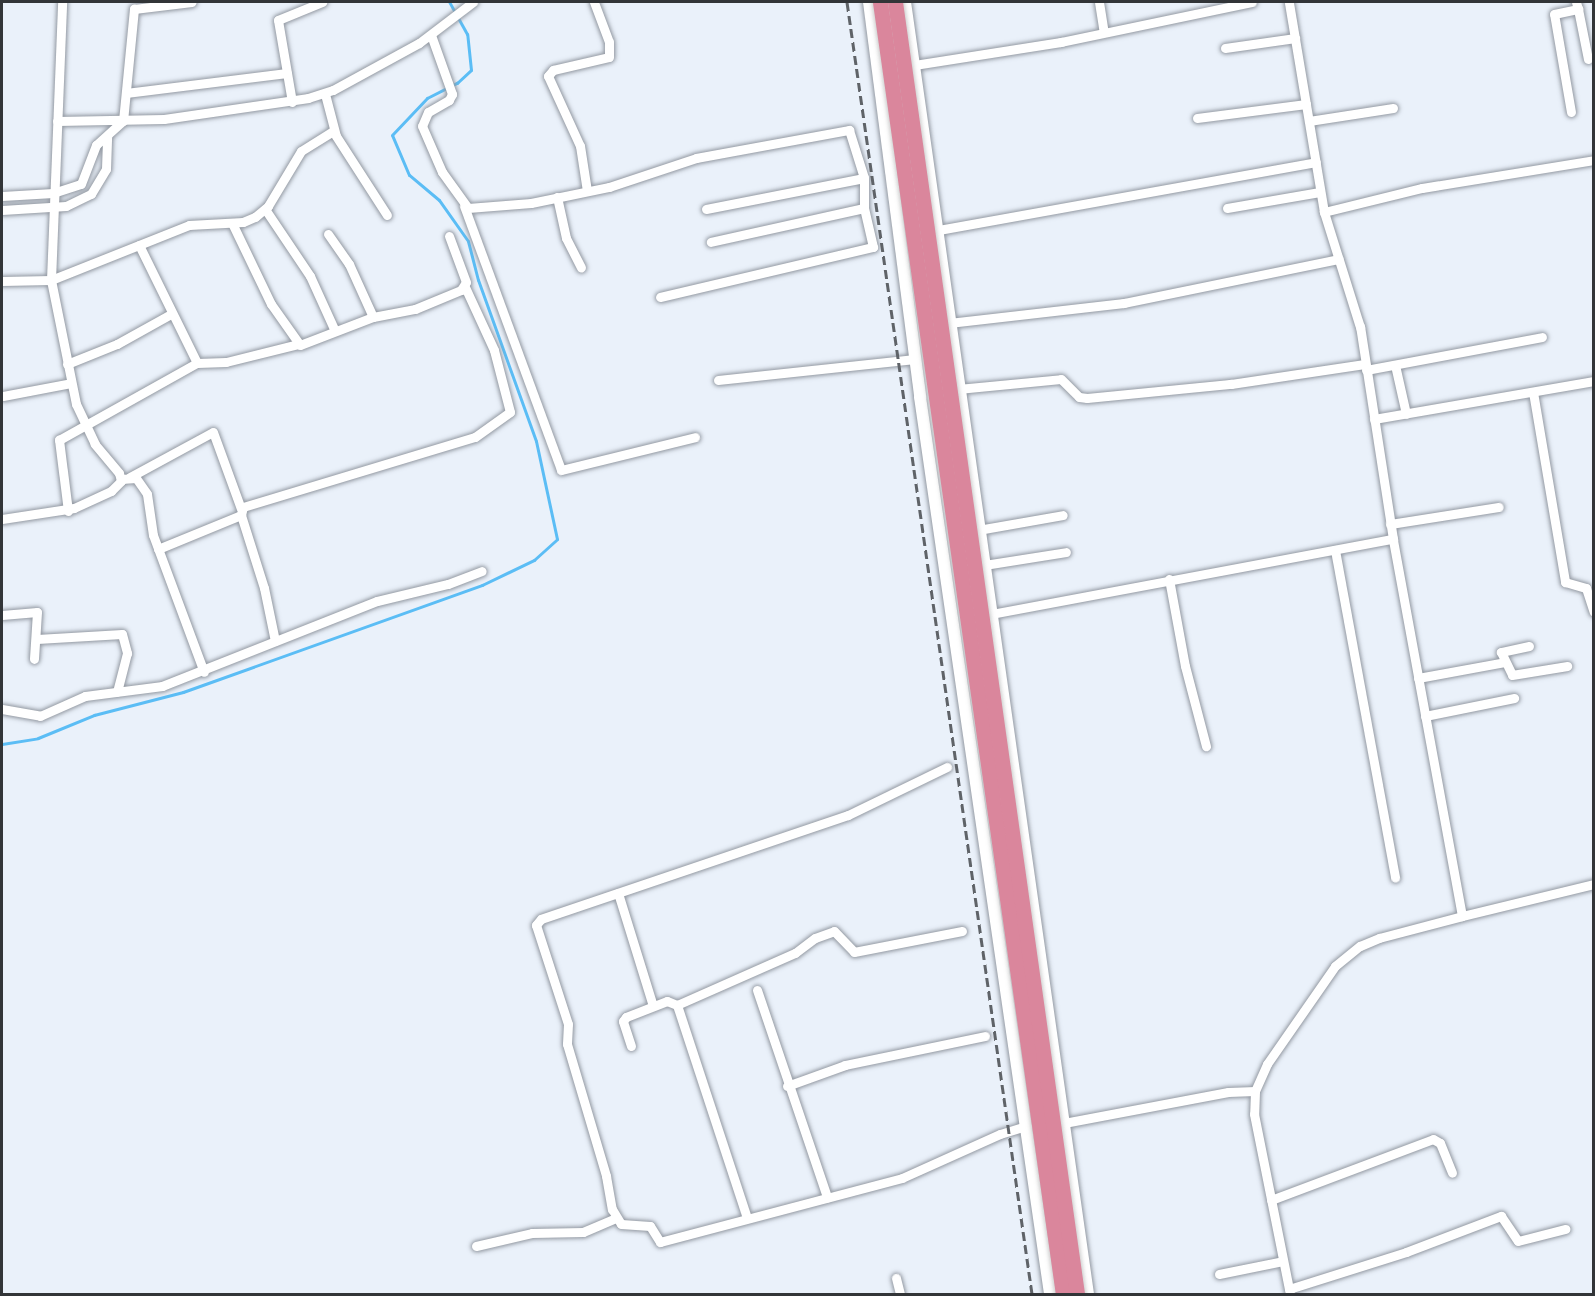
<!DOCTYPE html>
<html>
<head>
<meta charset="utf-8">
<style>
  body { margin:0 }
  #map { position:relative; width:1595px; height:1296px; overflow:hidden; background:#eaf1fa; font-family:"PT Sans",sans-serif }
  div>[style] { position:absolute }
  .stream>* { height:3px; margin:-1.5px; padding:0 1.5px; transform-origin:1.5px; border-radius:1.5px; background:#5bbdf5 }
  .roads { filter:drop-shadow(0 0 2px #9399a2) drop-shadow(0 0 2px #9399a2) }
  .minor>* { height:9px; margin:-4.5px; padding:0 4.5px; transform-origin:4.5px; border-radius:4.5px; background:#fff }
  .tertiary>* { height:12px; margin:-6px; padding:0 6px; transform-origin:6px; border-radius:6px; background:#fff }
  .rail>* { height:3px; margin-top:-1.5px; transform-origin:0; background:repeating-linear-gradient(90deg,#5f6368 0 9px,transparent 0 13.5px) }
  .bridges { filter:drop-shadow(0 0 2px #cecfcf) drop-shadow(0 0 2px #cecfcf) }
  .trunk-bridge>* { height:15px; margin:-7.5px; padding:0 7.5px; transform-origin:7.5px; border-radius:7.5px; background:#da869c }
  span { translate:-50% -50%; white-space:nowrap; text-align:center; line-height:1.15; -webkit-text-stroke:5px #fdfdfd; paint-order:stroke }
  .frame { position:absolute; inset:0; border:3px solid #323538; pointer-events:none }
</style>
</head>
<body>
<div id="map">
  <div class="stream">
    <i style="left:2px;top:744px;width:36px;rotate:-9deg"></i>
    <i style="left:38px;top:738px;width:61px;rotate:-22.3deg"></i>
    <i style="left:94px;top:715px;width:92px;rotate:-14.5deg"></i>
    <i style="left:183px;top:692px;width:318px;rotate:-19.7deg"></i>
    <i style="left:482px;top:585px;width:58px;rotate:-25.7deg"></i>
    <i style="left:534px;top:560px;width:31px;rotate:-42deg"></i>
    <i style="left:557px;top:539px;width:100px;rotate:-102.1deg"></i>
    <i style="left:536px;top:441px;width:171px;rotate:-109.8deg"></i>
    <i style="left:478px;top:280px;width:40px;rotate:-104.4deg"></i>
    <i style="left:468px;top:241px;width:50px;rotate:-125.3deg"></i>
    <i style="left:439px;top:200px;width:39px;rotate:-140deg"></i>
    <i style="left:409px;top:175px;width:43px;rotate:-113deg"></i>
    <i style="left:392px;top:135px;width:51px;rotate:-46.6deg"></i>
    <i style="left:427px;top:98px;width:34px;rotate:-27deg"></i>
    <i style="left:457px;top:83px;width:19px;rotate:-43deg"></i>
    <i style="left:471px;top:70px;width:36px;rotate:-96deg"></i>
    <i style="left:467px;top:34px;width:37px;rotate:-119deg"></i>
  </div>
  <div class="roads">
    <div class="minor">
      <i style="left:1099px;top:2px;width:30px;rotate:81deg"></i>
      <i style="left:1578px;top:9px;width:51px;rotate:78.7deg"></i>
      <i style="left:431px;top:35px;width:63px;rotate:70.4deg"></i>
      <i style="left:452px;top:94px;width:7px;rotate:117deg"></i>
      <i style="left:449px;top:100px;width:24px;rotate:150deg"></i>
      <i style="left:428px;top:112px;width:15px;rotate:113deg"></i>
      <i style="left:422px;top:126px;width:50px;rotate:66.5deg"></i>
      <i style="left:442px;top:172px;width:44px;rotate:54.2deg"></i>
      <i style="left:468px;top:208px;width:63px;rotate:-4.5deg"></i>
      <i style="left:531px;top:203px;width:80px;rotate:-11.6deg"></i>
      <i style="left:609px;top:187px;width:92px;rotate:-18.4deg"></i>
      <i style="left:696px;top:158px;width:156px;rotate:-10.4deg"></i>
      <i style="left:849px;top:130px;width:50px;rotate:72.6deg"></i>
      <i style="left:864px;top:178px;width:30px;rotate:90deg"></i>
      <i style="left:864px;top:208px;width:157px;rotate:167.5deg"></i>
      <i style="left:1225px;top:48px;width:71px;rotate:-8.1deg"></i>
      <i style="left:914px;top:65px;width:149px;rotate:-8.9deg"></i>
      <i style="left:1061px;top:42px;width:195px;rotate:-11.8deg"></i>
      <i style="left:126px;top:93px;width:162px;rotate:-7.1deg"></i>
      <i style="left:325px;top:94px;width:43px;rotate:75.3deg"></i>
      <i style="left:336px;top:136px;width:94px;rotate:57.2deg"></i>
      <i style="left:292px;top:102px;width:83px;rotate:-99.7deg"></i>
      <i style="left:278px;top:20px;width:48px;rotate:-22.2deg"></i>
      <i style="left:1571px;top:112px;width:99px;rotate:-99.8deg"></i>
      <i style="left:1554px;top:14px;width:25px;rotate:-12deg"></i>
      <i style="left:1578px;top:9px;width:7px;rotate:-106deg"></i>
      <i style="left:1197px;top:118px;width:110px;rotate:-7.3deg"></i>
      <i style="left:57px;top:121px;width:107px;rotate:-1.1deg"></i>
      <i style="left:164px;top:119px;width:146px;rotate:-8.3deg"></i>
      <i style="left:308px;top:98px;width:26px;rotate:-18deg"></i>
      <i style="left:333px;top:90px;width:98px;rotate:-28.7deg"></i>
      <i style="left:419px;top:43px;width:68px;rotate:-37.2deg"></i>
      <i style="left:1309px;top:121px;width:85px;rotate:-8.8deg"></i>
      <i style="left:587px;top:191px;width:46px;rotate:-98.8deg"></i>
      <i style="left:580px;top:146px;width:77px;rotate:-114.6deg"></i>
      <i style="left:548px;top:76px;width:8px;rotate:-50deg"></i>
      <i style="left:553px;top:70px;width:57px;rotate:-13.1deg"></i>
      <i style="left:609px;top:57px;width:15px;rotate:-90deg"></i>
      <i style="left:609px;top:42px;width:43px;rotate:-110.6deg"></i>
      <i style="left:2px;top:196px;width:51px;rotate:-3.4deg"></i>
      <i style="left:53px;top:193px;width:29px;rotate:-18deg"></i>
      <i style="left:81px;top:184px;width:42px;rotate:-69deg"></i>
      <i style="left:96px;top:145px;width:36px;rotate:-42deg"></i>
      <i style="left:123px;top:121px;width:113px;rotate:-84.4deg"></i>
      <i style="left:134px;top:9px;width:58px;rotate:-6.9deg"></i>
      <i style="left:557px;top:197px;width:42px;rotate:77.6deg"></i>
      <i style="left:566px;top:238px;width:33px;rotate:63deg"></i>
      <i style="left:464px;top:206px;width:281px;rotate:69.8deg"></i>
      <i style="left:561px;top:470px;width:138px;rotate:-13.8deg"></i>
      <i style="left:1227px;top:208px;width:94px;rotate:-9.8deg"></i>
      <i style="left:265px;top:209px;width:81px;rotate:56.1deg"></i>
      <i style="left:310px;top:276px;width:60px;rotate:65.6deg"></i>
      <i style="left:706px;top:209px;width:161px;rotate:-11.1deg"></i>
      <i style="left:2px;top:210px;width:64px;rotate:-3.6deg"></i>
      <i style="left:66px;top:206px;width:28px;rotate:-26deg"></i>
      <i style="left:91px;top:194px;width:29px;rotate:-59deg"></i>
      <i style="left:106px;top:169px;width:33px;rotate:-88deg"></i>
      <i style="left:1324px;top:212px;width:101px;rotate:-13.8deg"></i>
      <i style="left:1422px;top:188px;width:174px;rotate:-9.2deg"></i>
      <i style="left:232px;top:223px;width:90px;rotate:64.3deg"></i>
      <i style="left:271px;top:304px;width:50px;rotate:54.7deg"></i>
      <i style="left:300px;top:345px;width:78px;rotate:-21deg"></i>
      <i style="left:373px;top:317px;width:43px;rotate:-10.8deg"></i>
      <i style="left:415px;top:309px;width:50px;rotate:-22.4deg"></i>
      <i style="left:461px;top:290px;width:9px;rotate:-58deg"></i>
      <i style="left:466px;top:282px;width:49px;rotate:-110.3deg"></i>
      <i style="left:933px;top:231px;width:389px;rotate:-10.2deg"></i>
      <i style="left:328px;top:234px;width:37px;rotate:55deg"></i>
      <i style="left:349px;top:264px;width:58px;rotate:65.6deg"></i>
      <i style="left:139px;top:245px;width:131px;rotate:63.8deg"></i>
      <i style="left:197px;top:363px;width:29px;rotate:-2deg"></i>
      <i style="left:226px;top:362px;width:74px;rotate:-14deg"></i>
      <i style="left:2px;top:281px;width:49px;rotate:-1.2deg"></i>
      <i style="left:51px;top:280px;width:149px;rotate:-21.7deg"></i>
      <i style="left:189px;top:225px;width:54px;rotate:-3.2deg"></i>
      <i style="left:243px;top:222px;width:13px;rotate:-23deg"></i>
      <i style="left:255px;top:217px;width:17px;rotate:-40deg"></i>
      <i style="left:268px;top:206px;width:64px;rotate:-59deg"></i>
      <i style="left:301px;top:151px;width:39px;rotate:-32deg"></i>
      <i style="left:660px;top:297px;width:219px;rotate:-13.2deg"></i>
      <i style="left:873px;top:247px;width:40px;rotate:-103deg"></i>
      <i style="left:949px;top:323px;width:176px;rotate:-6.5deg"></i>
      <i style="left:1124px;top:303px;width:219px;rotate:-11.6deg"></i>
      <i style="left:67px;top:364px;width:54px;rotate:-21.8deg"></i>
      <i style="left:117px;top:344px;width:62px;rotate:-29.1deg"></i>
      <i style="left:1395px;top:365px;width:50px;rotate:77.3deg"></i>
      <i style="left:1366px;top:370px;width:179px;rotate:-10.6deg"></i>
      <i style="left:718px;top:380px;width:198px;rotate:-6.1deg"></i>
      <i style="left:958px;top:389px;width:103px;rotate:-5.5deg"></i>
      <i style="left:1061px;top:379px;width:25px;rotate:45deg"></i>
      <i style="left:1079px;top:397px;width:8px;rotate:7deg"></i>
      <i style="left:1087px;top:398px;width:145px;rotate:-5.6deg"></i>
      <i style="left:1231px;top:384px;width:135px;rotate:-8.5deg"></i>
      <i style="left:1533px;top:392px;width:193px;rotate:80.4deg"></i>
      <i style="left:1565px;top:582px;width:22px;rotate:16deg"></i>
      <i style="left:1586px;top:588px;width:25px;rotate:72deg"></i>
      <i style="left:3px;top:396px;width:69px;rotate:-10.8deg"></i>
      <i style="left:1374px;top:419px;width:223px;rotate:-9.8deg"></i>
      <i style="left:130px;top:477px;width:94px;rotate:-28.5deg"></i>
      <i style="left:213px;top:432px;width:82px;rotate:70deg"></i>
      <i style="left:121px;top:479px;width:15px;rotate:-4deg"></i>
      <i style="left:136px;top:478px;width:19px;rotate:55deg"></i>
      <i style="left:147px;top:494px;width:41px;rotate:81.7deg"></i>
      <i style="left:153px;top:535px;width:146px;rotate:69.6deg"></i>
      <i style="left:68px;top:511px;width:72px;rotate:-97.2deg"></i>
      <i style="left:59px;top:440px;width:158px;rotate:-29.2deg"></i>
      <i style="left:2px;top:519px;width:73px;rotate:-8.7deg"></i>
      <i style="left:74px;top:508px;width:41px;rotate:-24.7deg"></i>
      <i style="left:111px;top:491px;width:14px;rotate:-45deg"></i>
      <i style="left:121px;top:481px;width:8px;rotate:-104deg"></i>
      <i style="left:119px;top:473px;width:38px;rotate:-130deg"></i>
      <i style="left:95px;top:444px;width:44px;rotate:-115.4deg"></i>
      <i style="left:76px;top:404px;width:126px;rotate:-101.4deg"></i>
      <i style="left:51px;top:280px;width:278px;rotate:-87.7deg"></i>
      <i style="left:1390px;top:524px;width:110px;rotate:-8.9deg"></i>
      <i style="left:978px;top:530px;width:86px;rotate:-10deg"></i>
      <i style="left:158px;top:549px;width:90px;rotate:-22.3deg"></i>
      <i style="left:1335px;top:550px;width:333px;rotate:79.6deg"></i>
      <i style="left:978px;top:566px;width:89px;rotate:-9deg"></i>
      <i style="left:1169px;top:579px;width:88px;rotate:79.6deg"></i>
      <i style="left:1185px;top:666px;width:83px;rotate:75.3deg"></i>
      <i style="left:991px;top:614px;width:409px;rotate:-10.6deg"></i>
      <i style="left:2px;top:615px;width:35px;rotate:-5deg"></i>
      <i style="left:37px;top:612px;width:47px;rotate:93.7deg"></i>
      <i style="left:37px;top:639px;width:85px;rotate:-3.4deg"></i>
      <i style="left:122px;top:634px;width:20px;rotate:75deg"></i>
      <i style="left:127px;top:653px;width:40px;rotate:104.4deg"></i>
      <i style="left:275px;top:641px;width:54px;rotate:-101.7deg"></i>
      <i style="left:264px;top:588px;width:77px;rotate:-107.5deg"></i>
      <i style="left:241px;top:515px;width:8px;rotate:-76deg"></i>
      <i style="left:243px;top:507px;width:242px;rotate:-16.8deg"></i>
      <i style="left:475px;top:437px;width:43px;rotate:-35.5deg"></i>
      <i style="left:510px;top:412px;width:64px;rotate:-104.5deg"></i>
      <i style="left:494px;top:350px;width:69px;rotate:-114.7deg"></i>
      <i style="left:1529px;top:646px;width:29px;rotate:168deg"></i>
      <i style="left:1501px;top:652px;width:25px;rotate:64deg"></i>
      <i style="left:1512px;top:675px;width:56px;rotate:-9.3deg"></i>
      <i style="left:1418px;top:678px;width:88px;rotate:-10.4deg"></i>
      <i style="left:2px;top:709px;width:39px;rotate:10deg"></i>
      <i style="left:40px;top:716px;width:49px;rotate:-24deg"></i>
      <i style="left:85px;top:696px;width:78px;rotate:-7.4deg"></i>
      <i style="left:162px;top:686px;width:231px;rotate:-21.6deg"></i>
      <i style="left:377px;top:601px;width:73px;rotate:-13.5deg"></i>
      <i style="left:448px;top:584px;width:36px;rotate:-21deg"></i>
      <i style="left:1425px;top:716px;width:91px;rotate:-11.4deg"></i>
      <i style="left:947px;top:767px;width:110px;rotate:154.1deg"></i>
      <i style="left:848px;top:815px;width:324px;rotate:161.3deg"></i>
      <i style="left:541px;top:919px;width:8px;rotate:130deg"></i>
      <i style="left:536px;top:925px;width:104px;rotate:72.1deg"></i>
      <i style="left:568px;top:1024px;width:20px;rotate:93deg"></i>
      <i style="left:567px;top:1044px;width:138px;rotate:73.5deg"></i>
      <i style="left:606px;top:1176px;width:34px;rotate:80deg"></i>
      <i style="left:612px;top:1209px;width:17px;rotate:59deg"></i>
      <i style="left:621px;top:1224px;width:29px;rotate:4deg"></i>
      <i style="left:650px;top:1226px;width:19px;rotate:58deg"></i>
      <i style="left:660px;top:1242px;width:250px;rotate:-14.8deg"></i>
      <i style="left:902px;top:1178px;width:107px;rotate:-24.2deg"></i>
      <i style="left:1000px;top:1134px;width:28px;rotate:-17deg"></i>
      <i style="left:618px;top:893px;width:118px;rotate:72.8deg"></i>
      <i style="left:1462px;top:916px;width:136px;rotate:-13.6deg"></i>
      <i style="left:757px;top:990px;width:219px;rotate:71.3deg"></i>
      <i style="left:677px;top:1005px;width:129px;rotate:-23.8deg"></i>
      <i style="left:795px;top:953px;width:25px;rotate:-37deg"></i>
      <i style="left:815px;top:938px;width:20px;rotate:-20deg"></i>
      <i style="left:834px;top:931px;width:29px;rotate:46deg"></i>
      <i style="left:854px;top:952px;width:110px;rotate:-11deg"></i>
      <i style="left:631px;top:1046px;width:26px;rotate:-108deg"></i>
      <i style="left:623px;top:1021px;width:5px;rotate:-53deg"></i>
      <i style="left:626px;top:1017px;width:44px;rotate:-21.3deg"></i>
      <i style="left:667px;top:1001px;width:11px;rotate:22deg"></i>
      <i style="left:677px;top:1005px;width:224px;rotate:71.8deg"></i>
      <i style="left:787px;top:1086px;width:62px;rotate:-19.9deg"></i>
      <i style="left:845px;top:1065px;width:143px;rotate:-11.7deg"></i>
      <i style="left:1255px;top:1091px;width:23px;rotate:92deg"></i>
      <i style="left:1254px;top:1114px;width:184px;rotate:78.7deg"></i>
      <i style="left:1064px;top:1123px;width:167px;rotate:-10.7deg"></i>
      <i style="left:1228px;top:1092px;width:27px;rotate:-2deg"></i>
      <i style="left:1255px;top:1091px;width:30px;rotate:-66deg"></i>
      <i style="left:1267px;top:1064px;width:119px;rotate:-55.2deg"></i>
      <i style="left:1335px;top:966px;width:32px;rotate:-39deg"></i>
      <i style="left:1360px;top:946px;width:21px;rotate:-23deg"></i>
      <i style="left:1379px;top:938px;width:86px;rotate:-14.8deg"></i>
      <i style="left:1462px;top:916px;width:383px;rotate:-100.4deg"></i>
      <i style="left:1393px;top:539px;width:215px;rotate:-98.8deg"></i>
      <i style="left:1360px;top:327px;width:121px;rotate:-107.4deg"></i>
      <i style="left:1324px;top:212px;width:213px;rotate:-99.5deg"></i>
      <i style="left:1271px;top:1200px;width:173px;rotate:-20.6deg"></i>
      <i style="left:1433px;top:1139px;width:8px;rotate:30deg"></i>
      <i style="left:1440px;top:1143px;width:32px;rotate:68deg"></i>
      <i style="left:476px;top:1246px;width:57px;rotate:-13.1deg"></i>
      <i style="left:532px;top:1233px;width:51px;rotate:-1.1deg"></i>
      <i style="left:583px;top:1232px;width:36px;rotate:-23deg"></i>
      <i style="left:1219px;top:1274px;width:65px;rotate:-11.5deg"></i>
      <i style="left:896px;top:1278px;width:16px;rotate:76deg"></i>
      <i style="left:1289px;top:1289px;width:123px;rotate:-17.5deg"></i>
      <i style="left:1406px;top:1252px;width:102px;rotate:-20.8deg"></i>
      <i style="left:1501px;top:1216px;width:30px;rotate:56deg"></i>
      <i style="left:1518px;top:1241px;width:49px;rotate:-14.3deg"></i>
    </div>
    <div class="tertiary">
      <i style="left:869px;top:2px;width:398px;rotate:82.6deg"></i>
      <i style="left:920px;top:397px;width:906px;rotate:81.75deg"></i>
      <i style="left:905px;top:2px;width:1305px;rotate:81.94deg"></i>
    </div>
  </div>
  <div class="rail">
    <i style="left:847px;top:2px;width:1305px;rotate:81.85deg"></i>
  </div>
  <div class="bridges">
    <div class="trunk-bridge">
      <i style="left:880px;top:2px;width:1305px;rotate:81.94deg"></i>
      <i style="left:895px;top:2px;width:1305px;rotate:81.98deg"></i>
    </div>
  </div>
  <div class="frame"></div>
</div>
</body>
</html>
